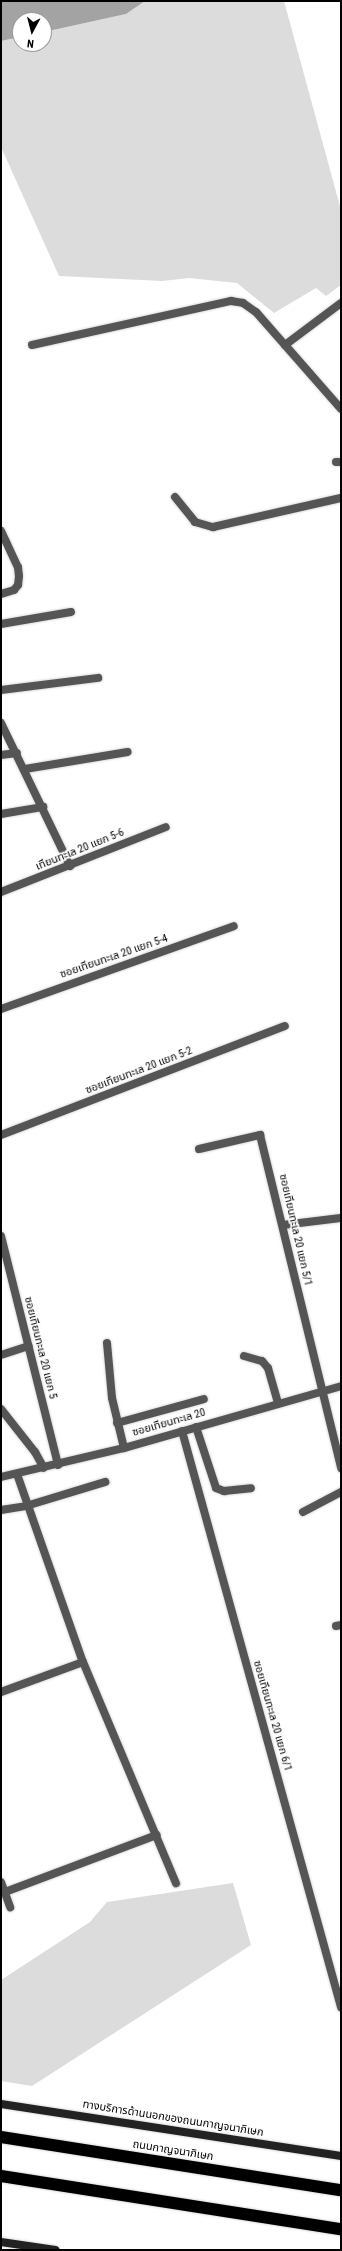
<!DOCTYPE html>
<html>
<head>
<meta charset="utf-8">
<style>
  body { margin:0 }
  #map { position:relative; width:342px; height:2251px; overflow:hidden; background:#fff; font-family:"Roboto Condensed","Noto Sans Thai",sans-serif }
  div>[style] { position:absolute }
  .green>* { inset:0; background:#dcdcdc }
  .water>* { inset:0; background:#a3a3a3 }
  .roads { filter:drop-shadow(0 0 1px #dbdbdb) drop-shadow(0 0 1px #dbdbdb) }
  .lane>* { height:8px; margin:-4px; padding:0 4px; transform-origin:4px; border-radius:4px; background:#555 }
  .street>* { height:8px; margin:-4px; padding:0 4px; transform-origin:4px; border-radius:4px; background:#555 }
  .secondary>* { height:8px; margin:-4px; padding:0 4px; transform-origin:4px; border-radius:4px; background:#222 }
  .highway>* { height:12px; margin:-6px; padding:0 6px; transform-origin:6px; border-radius:6px; background:#000 }
  span { translate:-50% -50%; white-space:nowrap; text-align:center; line-height:1.15; -webkit-text-stroke:3.5px #fff; paint-order:stroke }
  .street-label { font-size:11px; color:#000 }
  .frame { position:absolute; inset:0; border:2px solid #000; pointer-events:none }
  .north { position:absolute; left:12px; top:12px; width:40px; height:40px; box-sizing:border-box; background:#fff; border:1px solid #999; border-radius:50%; rotate:187deg; font-size:11px; font-weight:700; line-height:16px; text-align:center; color:#000 }
  .north::after { content:''; display:block; margin:auto; width:14px; height:18px; background:#000; clip-path:polygon(50% 0,100% 100%,50% 72%,0 100%) }
</style>
</head>
<body>
<div id="map">
  <div class="green">
    <i style="clip-path:polygon(145px 1px,284px 1px,341px 210px,341px 285px,326px 296px,316px 288px,274px 313px,237px 283px,189px 278px,162px 281px,59px 276px,1px 147px,1px 41px,20px 37px,20px 44px,44px 44px,44px 32px,126px 14px)"></i>
    <i style="clip-path:polygon(233px 1883px,251px 1945px,32px 2086px,1px 2081px,1px 1980px,90px 1922px,107px 1902px)"></i>
  </div>
  <div class="water">
    <i style="clip-path:polygon(1px 1px,145px 1px,126px 14px,44px 32px,44px 20px,20px 20px,20px 37px,1px 41px)"></i>
  </div>
  <div class="roads">
    <div class="lane">
      <i style="left:32px;top:345px;width:204px;rotate:-12.5deg"></i>
      <i style="left:231px;top:301px;width:12px;rotate:9deg"></i>
      <i style="left:243px;top:303px;width:16px;rotate:35deg"></i>
      <i style="left:256px;top:312px;width:44px;rotate:48.7deg"></i>
      <i style="left:336px;top:462px;width:5px"></i>
      <i style="left:1px;top:531px;width:40px;rotate:65deg"></i>
      <i style="left:18px;top:567px;width:9px;rotate:84deg"></i>
      <i style="left:19px;top:576px;width:9px;rotate:96deg"></i>
      <i style="left:18px;top:585px;width:6px;rotate:129deg"></i>
      <i style="left:14px;top:590px;width:14px;rotate:163deg"></i>
      <i style="left:1px;top:624px;width:71px;rotate:-9.7deg"></i>
      <i style="left:107px;top:1343px;width:55px;rotate:84.8deg"></i>
      <i style="left:112px;top:1398px;width:51px;rotate:76.5deg"></i>
      <i style="left:1px;top:1409px;width:55px;rotate:51.7deg"></i>
      <i style="left:35px;top:1452px;width:18px;rotate:61deg"></i>
      <i style="left:117px;top:1423px;width:90px;rotate:-15.4deg"></i>
      <i style="left:196px;top:1427px;width:64px;rotate:71.8deg"></i>
      <i style="left:216px;top:1488px;width:9px;rotate:21deg"></i>
      <i style="left:224px;top:1491px;width:27px;rotate:-6deg"></i>
      <i style="left:17px;top:1474px;width:199px;rotate:70.7deg"></i>
      <i style="left:83px;top:1662px;width:240px;rotate:67.2deg"></i>
      <i style="left:1px;top:1510px;width:25px;rotate:-9deg"></i>
      <i style="left:26px;top:1506px;width:83px;rotate:-16.9deg"></i>
      <i style="left:1px;top:1692px;width:87px;rotate:-20.1deg"></i>
      <i style="left:1px;top:1882px;width:27px;rotate:70deg"></i>
      <i style="left:5px;top:1892px;width:162px;rotate:-20.6deg"></i>
    </div>
    <div class="street">
      <i style="left:341px;top:303px;width:70px;rotate:143.1deg"></i>
      <i style="left:285px;top:345px;width:85px;rotate:48.8deg"></i>
      <i style="left:175px;top:497px;width:32px;rotate:51deg"></i>
      <i style="left:195px;top:522px;width:19px;rotate:16deg"></i>
      <i style="left:213px;top:527px;width:131px;rotate:-12.8deg"></i>
      <i style="left:1px;top:690px;width:98px;rotate:-7.1deg"></i>
      <i style="left:1px;top:723px;width:159px;rotate:64.2deg"></i>
      <i style="left:1px;top:755px;width:16px;rotate:-7deg"></i>
      <i style="left:25px;top:769px;width:104px;rotate:-9.4deg"></i>
      <i style="left:1px;top:814px;width:43px;rotate:-9.5deg"></i>
      <i style="left:1px;top:892px;width:177px;rotate:-21.5deg"></i>
      <i style="left:1px;top:1009px;width:247px;rotate:-19.6deg"></i>
      <i style="left:1px;top:1135px;width:304px;rotate:-21deg"></i>
      <i style="left:199px;top:1149px;width:63px;rotate:-12.9deg"></i>
      <i style="left:260px;top:1135px;width:343px;rotate:76.3deg"></i>
      <i style="left:283px;top:1225px;width:58px;rotate:-6.9deg"></i>
      <i style="left:1px;top:1236px;width:236px;rotate:76deg"></i>
      <i style="left:1px;top:1355px;width:29px;rotate:-18deg"></i>
      <i style="left:244px;top:1356px;width:19px;rotate:16deg"></i>
      <i style="left:262px;top:1361px;width:9px;rotate:49deg"></i>
      <i style="left:268px;top:1368px;width:37px;rotate:74deg"></i>
      <i style="left:182px;top:1431px;width:598px;rotate:74.57deg"></i>
      <i style="left:1px;top:1477px;width:126px;rotate:-13.3deg"></i>
      <i style="left:124px;top:1448px;width:226px;rotate:-15.9deg"></i>
      <i style="left:303px;top:1512px;width:43px;rotate:-27.8deg"></i>
      <i style="left:336px;top:1626px;width:5px;rotate:-11deg"></i>
    </div>
    <div class="secondary">
      <i style="left:1px;top:2104px;width:344px;rotate:8.7deg"></i>
      <i style="left:1px;top:2242px;width:55px;rotate:8.4deg"></i>
    </div>
    <div class="highway">
      <i style="left:1px;top:2137px;width:344px;rotate:8.9deg"></i>
      <i style="left:1px;top:2176px;width:344px;rotate:8.9deg"></i>
    </div>
  </div>
  <div class="street-label">
    <span style="left:80px;top:850px;rotate:-22deg">เทียนทะเล 20 แยก 5-6</span>
    <span style="left:114px;top:957px;rotate:-19deg">ซอยเทียนทะเล 20 แยก 5-4</span>
    <span style="left:139px;top:1071px;rotate:-21deg">ซอยเทียนทะเล 20 แยก 5-2</span>
    <span style="left:295px;top:1230px;rotate:77deg">ซอยเทียนทะเล 20 แยก 5/1</span>
    <span style="left:40px;top:1348px;rotate:76deg">ซอยเทียนทะเล 20 แยก 5</span>
    <span style="left:169px;top:1423px;rotate:-16deg">ซอยเทียนทะเล 20</span>
    <span style="left:272px;top:1716px;rotate:74deg">ซอยเทียนทะเล 20 แยก 6/1</span>
    <span style="left:173px;top:2119px;rotate:9deg">ทางบริการด้านนอกของถนนกาญจนาภิเษก</span>
    <span style="left:173px;top:2151px;rotate:9deg">ถนนกาญจนาภิเษก</span>
  </div>
  <div class="frame"></div>
  <div class="north">N</div>
</div>
</body>
</html>
